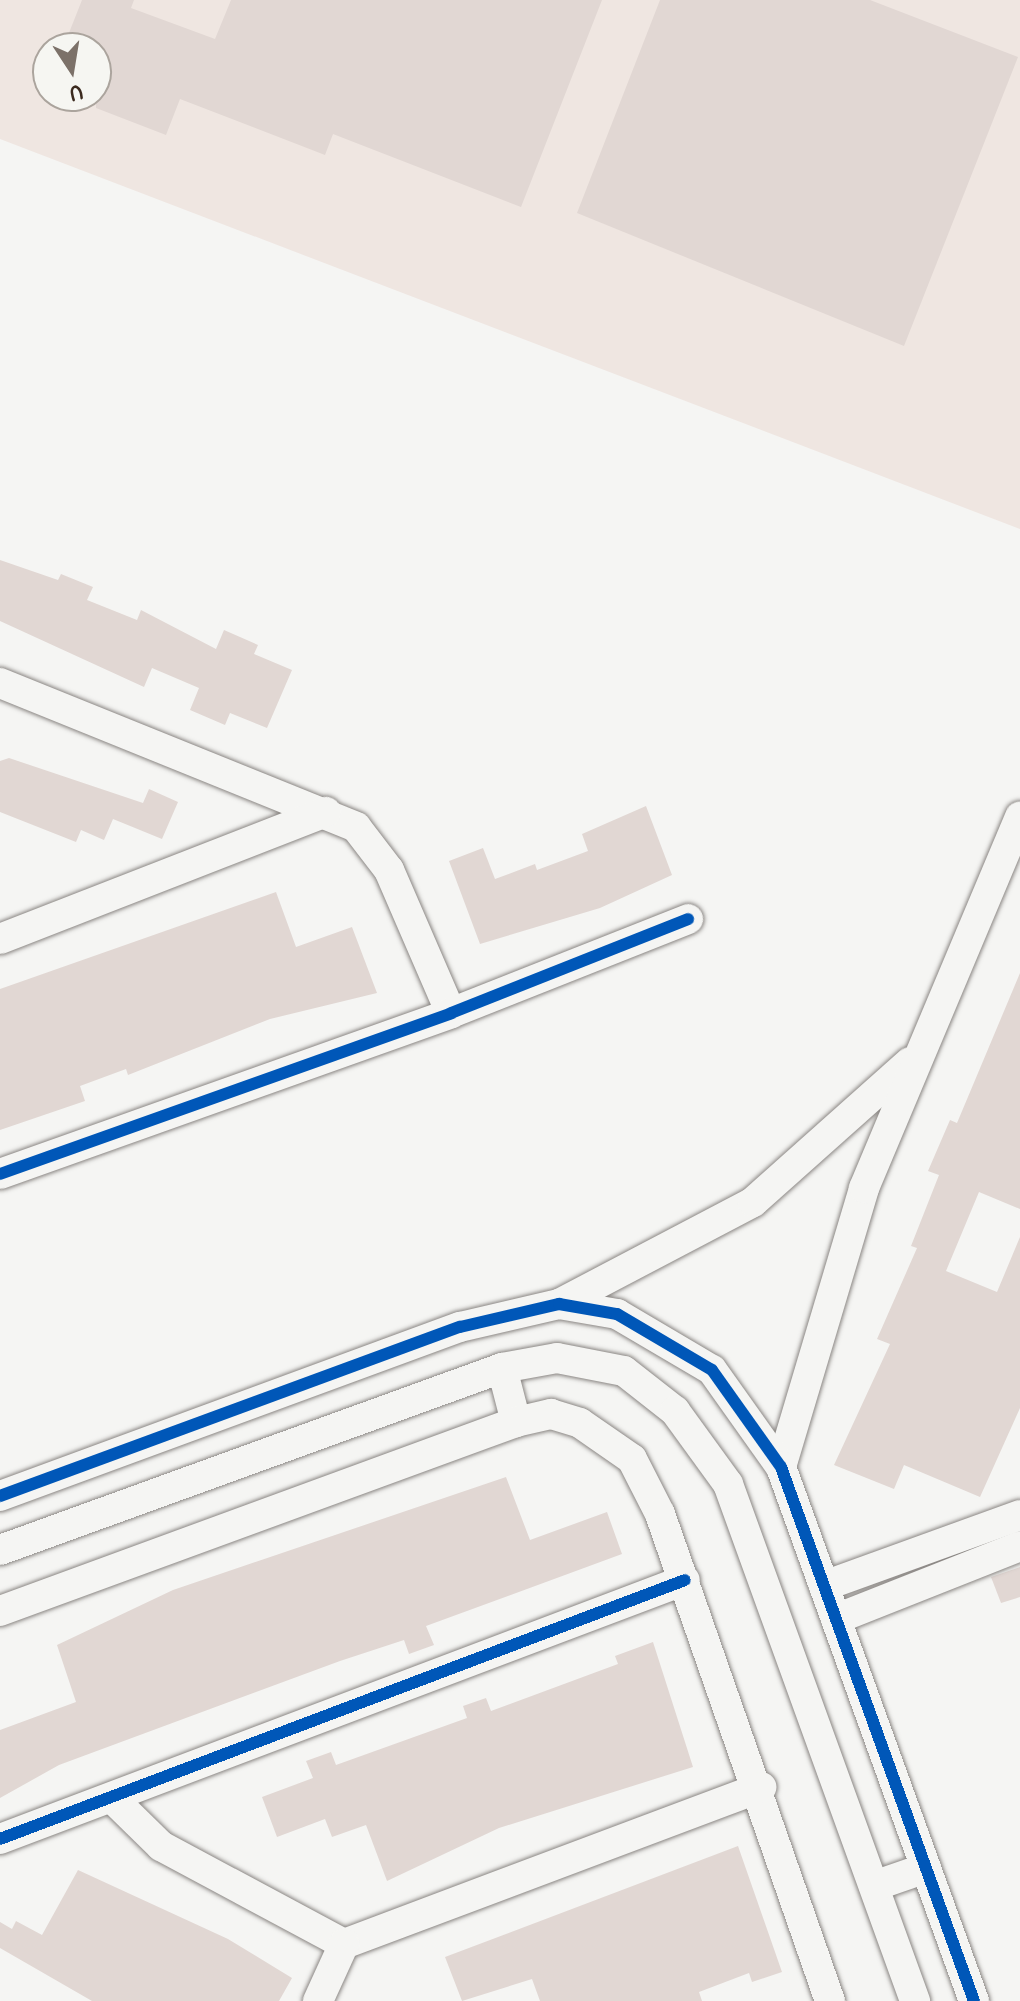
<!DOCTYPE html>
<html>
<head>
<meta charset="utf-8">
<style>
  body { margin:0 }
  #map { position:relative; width:1020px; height:2001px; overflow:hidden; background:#f5f5f3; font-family:"Patrick Hand",sans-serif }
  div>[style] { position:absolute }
  .built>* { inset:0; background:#efe6e1 }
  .building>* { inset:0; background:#e1d7d3 }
  .roads { filter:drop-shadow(0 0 2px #8a8683) drop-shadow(0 0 2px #8a8683) }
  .minor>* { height:30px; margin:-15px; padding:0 15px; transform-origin:15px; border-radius:15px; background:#f5f5f3 }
  .cycleway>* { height:12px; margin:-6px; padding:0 6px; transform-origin:6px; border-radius:6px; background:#0057b8 }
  span { translate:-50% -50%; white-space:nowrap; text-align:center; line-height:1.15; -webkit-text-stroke:8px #f6f6f2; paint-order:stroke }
  .north { position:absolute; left:32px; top:32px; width:80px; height:80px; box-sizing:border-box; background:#f6f6f2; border:2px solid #aba49d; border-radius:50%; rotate:168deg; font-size:22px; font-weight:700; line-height:32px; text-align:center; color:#3b2a1e }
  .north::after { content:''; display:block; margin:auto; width:28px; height:36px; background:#7c7169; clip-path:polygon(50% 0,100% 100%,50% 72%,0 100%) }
</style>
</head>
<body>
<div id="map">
  <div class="built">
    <i style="clip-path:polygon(evenodd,0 0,1020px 0,1020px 529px,0 139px,0 0,48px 48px,96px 48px,96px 96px,48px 96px,48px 48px)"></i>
  </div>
  <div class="building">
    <i style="clip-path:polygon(82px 0,134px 0,131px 8px,215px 39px,231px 0,602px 0,521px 207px,333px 134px,325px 155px,180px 99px,166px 135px,96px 108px,96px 48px,63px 48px)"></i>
    <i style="clip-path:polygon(660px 0,870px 0,1018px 57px,904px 346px,577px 213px)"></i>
    <i style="clip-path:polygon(0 560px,58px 580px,61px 574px,93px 587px,87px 600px,137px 620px,141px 610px,216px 649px,224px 630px,258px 645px,254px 654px,292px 670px,267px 728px,230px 713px,225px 725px,190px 710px,199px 688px,152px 668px,144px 687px,0 621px)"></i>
    <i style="clip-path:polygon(9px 758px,143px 803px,149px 789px,178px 802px,162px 839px,113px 819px,104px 840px,81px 830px,76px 842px,0 812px,0 761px)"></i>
    <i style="clip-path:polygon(646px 806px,672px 875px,600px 908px,480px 944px,449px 861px,483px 848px,495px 879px,535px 864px,537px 870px,588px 851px,582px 834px)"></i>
    <i style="clip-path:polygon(276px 892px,296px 947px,352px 927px,377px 993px,270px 1019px,128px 1075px,126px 1069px,80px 1086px,85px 1101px,0 1130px,0 989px)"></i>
    <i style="clip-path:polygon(1020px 973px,1020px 1209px,979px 1192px,946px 1271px,997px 1292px,1020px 1237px,1020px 1408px,980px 1497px,904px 1465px,894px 1489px,834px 1465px,890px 1344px,877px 1339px,917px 1248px,911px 1246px,939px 1175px,928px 1171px,950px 1120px,957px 1123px)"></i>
    <i style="clip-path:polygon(506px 1477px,530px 1540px,607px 1512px,622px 1554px,426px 1626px,434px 1645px,409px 1654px,404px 1640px,340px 1661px,59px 1765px,0 1798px,0 1730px,76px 1702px,57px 1645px,173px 1590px)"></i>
    <i style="clip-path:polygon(1020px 1567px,1020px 1597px,1001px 1603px,991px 1577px)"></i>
    <i style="clip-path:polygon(653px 1642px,693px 1767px,499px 1828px,387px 1881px,366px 1825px,332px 1837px,325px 1819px,277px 1837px,262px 1797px,313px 1778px,306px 1761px,331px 1752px,336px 1765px,467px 1718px,463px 1706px,486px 1698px,491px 1711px,618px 1664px,615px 1656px)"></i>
    <i style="clip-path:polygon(738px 1846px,782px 1972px,752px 1982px,749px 1973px,699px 1992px,702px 2001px,540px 2001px,532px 1979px,462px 2001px,445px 1957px)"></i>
    <i style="clip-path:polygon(78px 1870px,228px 1939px,292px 1978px,279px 2001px,92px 2001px,0 1948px,0 1922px,12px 1929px,16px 1921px,42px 1935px)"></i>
  </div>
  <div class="roads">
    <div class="minor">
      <i style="left:0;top:683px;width:384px;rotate:22deg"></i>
      <i style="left:356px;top:827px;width:54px;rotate:52.5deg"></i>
      <i style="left:389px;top:870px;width:156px;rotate:66.6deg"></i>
      <i style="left:0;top:939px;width:350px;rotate:-21.3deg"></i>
      <i style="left:0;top:1174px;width:479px;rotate:-19.6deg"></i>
      <i style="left:451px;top:1013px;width:255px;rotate:-21.6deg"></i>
      <i style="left:559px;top:1304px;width:219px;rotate:-27.7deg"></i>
      <i style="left:753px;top:1202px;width:210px;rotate:-41.7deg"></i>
      <i style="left:502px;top:1368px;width:56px;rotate:75.5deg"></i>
      <i style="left:781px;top:1467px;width:291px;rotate:-73.4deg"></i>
      <i style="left:864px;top:1188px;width:403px;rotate:-67.2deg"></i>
      <i style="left:0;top:1496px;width:490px;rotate:-20.2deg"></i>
      <i style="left:460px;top:1327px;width:102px;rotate:-13.1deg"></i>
      <i style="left:559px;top:1304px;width:59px;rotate:9.8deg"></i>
      <i style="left:617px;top:1314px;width:110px;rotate:30.5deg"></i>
      <i style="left:712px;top:1370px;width:119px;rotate:54.6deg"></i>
      <i style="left:781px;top:1467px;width:568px;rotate:70.13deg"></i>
      <i style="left:0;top:1550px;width:534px;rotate:-19.93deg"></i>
      <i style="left:502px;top:1368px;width:56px;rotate:-10.3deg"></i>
      <i style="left:557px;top:1358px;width:68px;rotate:11deg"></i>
      <i style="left:624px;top:1371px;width:65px;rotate:38.1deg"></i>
      <i style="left:675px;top:1411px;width:90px;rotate:54deg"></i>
      <i style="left:728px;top:1484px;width:550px;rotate:70.11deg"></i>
      <i style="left:824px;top:1586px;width:208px;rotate:-19.9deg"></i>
      <i style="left:0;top:1611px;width:550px;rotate:-20.12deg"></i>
      <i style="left:516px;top:1422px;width:36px;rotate:-13deg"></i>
      <i style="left:551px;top:1414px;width:30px;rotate:17deg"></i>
      <i style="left:580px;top:1423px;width:63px;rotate:34.7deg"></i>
      <i style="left:632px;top:1459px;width:62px;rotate:63deg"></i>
      <i style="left:660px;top:1514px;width:516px;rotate:70.76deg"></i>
      <i style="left:836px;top:1619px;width:198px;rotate:-21.6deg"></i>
      <i style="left:112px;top:1798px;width:69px;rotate:44.4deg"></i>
      <i style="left:161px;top:1846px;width:208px;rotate:28.2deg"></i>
      <i style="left:344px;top:1944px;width:446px;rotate:-20.6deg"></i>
      <i style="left:0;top:1839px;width:732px;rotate:-20.71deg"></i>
      <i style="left:874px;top:1886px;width:55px;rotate:-19.1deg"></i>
      <i style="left:318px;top:2001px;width:63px;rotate:-65.5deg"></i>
    </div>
  </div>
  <div class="cycleway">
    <i style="left:0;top:1174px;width:479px;rotate:-19.6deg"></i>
    <i style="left:451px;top:1013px;width:255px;rotate:-21.6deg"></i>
    <i style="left:0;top:1496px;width:490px;rotate:-20.2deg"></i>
    <i style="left:460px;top:1327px;width:102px;rotate:-13.1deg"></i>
    <i style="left:559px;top:1304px;width:59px;rotate:9.8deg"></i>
    <i style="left:617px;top:1314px;width:110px;rotate:30.5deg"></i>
    <i style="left:712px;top:1370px;width:119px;rotate:54.6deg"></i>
    <i style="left:781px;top:1467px;width:568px;rotate:70.13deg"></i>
    <i style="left:0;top:1839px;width:732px;rotate:-20.71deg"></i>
  </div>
  <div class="north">U</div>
</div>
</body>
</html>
